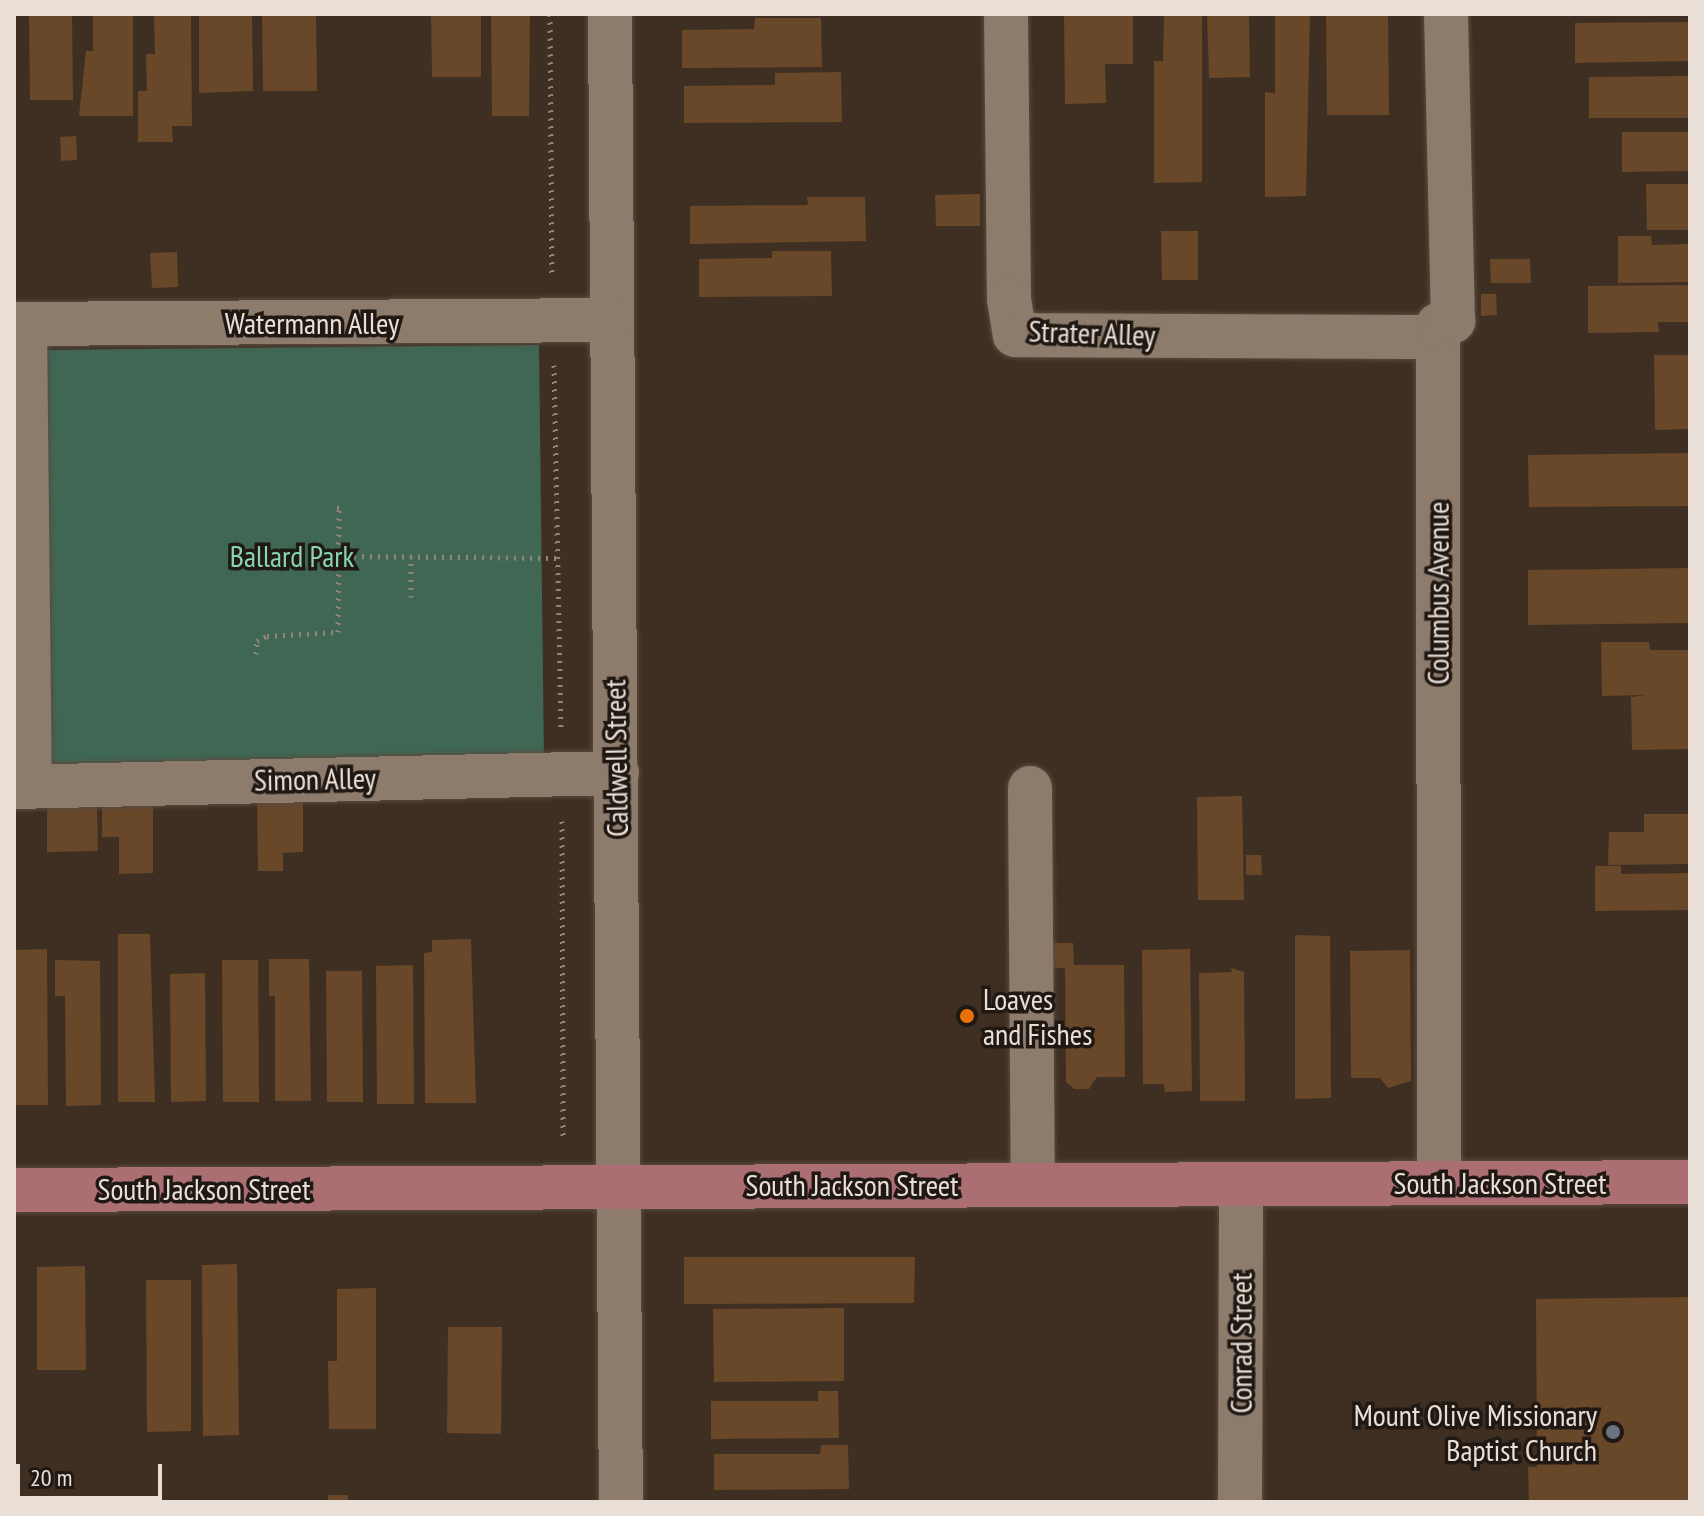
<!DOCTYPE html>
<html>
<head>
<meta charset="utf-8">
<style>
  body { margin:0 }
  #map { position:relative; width:1704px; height:1516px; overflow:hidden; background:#3f2f22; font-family:"PT Sans Narrow",sans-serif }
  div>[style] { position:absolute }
  .green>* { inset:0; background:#406754 }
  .building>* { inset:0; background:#694729 }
  .path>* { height:5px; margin-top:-2.5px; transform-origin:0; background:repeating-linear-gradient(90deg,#918479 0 2px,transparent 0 8px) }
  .roads { filter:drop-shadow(0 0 2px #584b40) drop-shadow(0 0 2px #584b40) }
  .minor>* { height:44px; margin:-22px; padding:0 22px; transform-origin:22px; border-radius:22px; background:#8d7b6c }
  .primary>* { height:44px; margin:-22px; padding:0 22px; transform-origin:22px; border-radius:22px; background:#ab6e73 }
  .dots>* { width:22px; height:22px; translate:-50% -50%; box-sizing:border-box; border:4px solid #201913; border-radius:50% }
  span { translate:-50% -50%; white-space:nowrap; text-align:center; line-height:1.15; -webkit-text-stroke:7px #201913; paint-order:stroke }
  .street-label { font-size:30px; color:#eadfd7 }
  .park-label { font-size:30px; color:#88d5af }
  .poi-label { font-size:30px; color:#eadfd7 }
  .left { translate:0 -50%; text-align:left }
  .right { translate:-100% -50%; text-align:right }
  .frame { position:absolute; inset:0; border:16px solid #eadfd7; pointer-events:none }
  .scale { position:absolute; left:16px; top:1464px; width:146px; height:36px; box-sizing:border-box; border:4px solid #eadfd7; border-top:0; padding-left:10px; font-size:24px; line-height:28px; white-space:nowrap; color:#eadfd7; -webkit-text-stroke:6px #201913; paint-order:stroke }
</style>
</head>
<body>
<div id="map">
  <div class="green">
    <i style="clip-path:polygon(539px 345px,544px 763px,45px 768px,40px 350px)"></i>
  </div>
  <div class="building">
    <i style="clip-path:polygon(29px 14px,72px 14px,73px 100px,30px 100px)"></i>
    <i style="clip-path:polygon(93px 14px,133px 14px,133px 116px,79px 116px,86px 51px,93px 51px)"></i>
    <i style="clip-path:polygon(154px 14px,191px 14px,192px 126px,172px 126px,173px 142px,138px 142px,138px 91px,147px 91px,146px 54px,155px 54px)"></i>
    <i style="clip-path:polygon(199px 14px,252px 14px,253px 91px,199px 93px)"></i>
    <i style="clip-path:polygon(262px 14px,316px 14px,317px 91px,263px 91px)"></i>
    <i style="clip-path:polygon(431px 14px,481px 14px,481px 77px,432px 77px)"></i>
    <i style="clip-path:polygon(491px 14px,530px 14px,529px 116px,492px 116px)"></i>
    <i style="clip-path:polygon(1064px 14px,1133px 14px,1133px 64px,1105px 64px,1106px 103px,1065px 104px)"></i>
    <i style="clip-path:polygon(1164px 14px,1202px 14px,1202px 182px,1154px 183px,1154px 61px,1163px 61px)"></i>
    <i style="clip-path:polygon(1207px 14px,1249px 14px,1250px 77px,1209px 78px)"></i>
    <i style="clip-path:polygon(1275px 14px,1310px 14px,1306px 196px,1265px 197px,1265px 92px,1275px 93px)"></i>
    <i style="clip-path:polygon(1326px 14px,1388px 14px,1389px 115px,1327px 115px)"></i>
    <i style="clip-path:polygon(755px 18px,821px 18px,822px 67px,682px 68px,682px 30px,754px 29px)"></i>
    <i style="clip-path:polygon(1690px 22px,1690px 61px,1575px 63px,1575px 23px)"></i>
    <i style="clip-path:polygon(841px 72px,842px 122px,684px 123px,684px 86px,775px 85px,775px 73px)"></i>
    <i style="clip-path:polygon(1690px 76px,1690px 118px,1589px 118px,1589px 77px)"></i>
    <i style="clip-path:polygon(1622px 132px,1690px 132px,1690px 171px,1622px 172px)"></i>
    <i style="clip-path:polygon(76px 136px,77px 160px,61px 161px,60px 137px)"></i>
    <i style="clip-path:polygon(1646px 184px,1690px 184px,1690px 230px,1647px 230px)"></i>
    <i style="clip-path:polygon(980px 194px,980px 226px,936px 226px,935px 195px)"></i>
    <i style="clip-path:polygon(807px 197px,865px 197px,866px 241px,690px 244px,690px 206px,808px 205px)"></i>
    <i style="clip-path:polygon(1161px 231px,1198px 231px,1198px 280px,1162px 280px)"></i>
    <i style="clip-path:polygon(1618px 236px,1651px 236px,1652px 245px,1690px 244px,1690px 282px,1618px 283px)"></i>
    <i style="clip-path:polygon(772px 251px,831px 251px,832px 296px,699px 297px,699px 259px,772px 258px)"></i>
    <i style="clip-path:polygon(177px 252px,178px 287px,152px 288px,150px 253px)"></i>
    <i style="clip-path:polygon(1490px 259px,1530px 259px,1531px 283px,1491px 283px)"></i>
    <i style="clip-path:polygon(1690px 285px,1690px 322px,1658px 322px,1659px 332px,1588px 333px,1588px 286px)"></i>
    <i style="clip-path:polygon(1481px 294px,1496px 294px,1497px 315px,1481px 316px)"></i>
    <i style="clip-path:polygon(1654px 355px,1690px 355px,1690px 429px,1655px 430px)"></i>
    <i style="clip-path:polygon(1690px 453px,1690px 506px,1529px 507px,1528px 455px)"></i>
    <i style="clip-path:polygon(1690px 568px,1690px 623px,1528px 625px,1528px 570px)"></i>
    <i style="clip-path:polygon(1601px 642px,1649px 642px,1650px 650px,1690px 650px,1690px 749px,1632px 750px,1631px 697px,1646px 695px,1602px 696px)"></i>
    <i style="clip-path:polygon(1242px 796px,1244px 900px,1198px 900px,1197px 797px)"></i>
    <i style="clip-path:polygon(153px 797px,153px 873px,119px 874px,119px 837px,102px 837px,102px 798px)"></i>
    <i style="clip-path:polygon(303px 802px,303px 852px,283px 853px,283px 871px,258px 871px,257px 803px)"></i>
    <i style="clip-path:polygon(47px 803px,97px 803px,98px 851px,47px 852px)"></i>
    <i style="clip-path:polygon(1644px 814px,1690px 814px,1690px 864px,1608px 865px,1609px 832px,1644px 832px)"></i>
    <i style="clip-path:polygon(1246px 855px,1261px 855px,1262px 875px,1246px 875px)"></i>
    <i style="clip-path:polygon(1595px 866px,1621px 866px,1621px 874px,1690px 873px,1690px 910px,1595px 911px)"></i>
    <i style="clip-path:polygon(118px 934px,150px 934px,155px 1102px,118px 1102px)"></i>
    <i style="clip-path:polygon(1295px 935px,1330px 936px,1331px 1098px,1295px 1099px)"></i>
    <i style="clip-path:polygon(471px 939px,476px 1103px,425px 1103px,424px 953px,432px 952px,432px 940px)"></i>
    <i style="clip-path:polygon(1053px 943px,1073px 943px,1074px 965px,1124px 965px,1125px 1077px,1097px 1077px,1089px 1089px,1074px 1089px,1066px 1082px,1065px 968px,1053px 968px)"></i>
    <i style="clip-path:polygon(47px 949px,48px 1105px,14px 1105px,14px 950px)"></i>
    <i style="clip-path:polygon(1190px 949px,1192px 1091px,1165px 1092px,1164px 1084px,1143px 1084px,1142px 950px)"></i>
    <i style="clip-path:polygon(1410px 950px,1411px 1081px,1388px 1088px,1380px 1078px,1351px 1078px,1350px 951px)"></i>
    <i style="clip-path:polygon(269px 959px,309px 959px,311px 1101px,275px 1101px,275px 996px,269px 996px)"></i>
    <i style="clip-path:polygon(55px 960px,100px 961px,101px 1105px,66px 1106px,65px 996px,55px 996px)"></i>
    <i style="clip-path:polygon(222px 960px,258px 960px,259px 1102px,223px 1102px)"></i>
    <i style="clip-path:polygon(413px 965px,414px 1104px,377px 1104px,376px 966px)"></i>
    <i style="clip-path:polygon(1231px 968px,1244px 972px,1245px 1101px,1200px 1101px,1199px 973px,1232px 972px)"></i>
    <i style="clip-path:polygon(326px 971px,362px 971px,363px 1102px,327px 1102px)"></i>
    <i style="clip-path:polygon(205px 973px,206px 1101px,171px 1102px,170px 974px)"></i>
    <i style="clip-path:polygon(684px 1257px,915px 1257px,914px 1303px,684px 1304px)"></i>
    <i style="clip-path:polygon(237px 1264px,239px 1435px,203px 1436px,202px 1265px)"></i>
    <i style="clip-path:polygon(85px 1266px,86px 1370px,37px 1370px,37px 1267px)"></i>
    <i style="clip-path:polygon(146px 1280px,191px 1280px,191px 1431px,147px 1432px)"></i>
    <i style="clip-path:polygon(376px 1288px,376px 1429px,329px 1429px,328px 1361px,337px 1361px,337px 1289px)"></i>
    <i style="clip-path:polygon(1690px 1297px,1690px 1502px,1529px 1502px,1528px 1467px,1537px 1467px,1536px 1299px)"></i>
    <i style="clip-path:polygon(844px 1308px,844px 1381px,714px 1382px,713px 1309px)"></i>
    <i style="clip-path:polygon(448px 1327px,502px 1327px,501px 1434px,447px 1433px)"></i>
    <i style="clip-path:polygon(818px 1391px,838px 1391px,839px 1438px,711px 1439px,711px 1401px,818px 1401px)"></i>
    <i style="clip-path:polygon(821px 1445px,848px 1445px,849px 1489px,714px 1490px,714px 1454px,820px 1454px)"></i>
    <i style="clip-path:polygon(328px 1495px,348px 1495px,348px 1502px,328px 1502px)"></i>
  </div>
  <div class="path">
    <i style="left:550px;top:14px;width:261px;rotate:89.6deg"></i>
    <i style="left:554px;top:365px;width:362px;rotate:88.9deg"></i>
    <i style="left:338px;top:556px;width:220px;rotate:0.5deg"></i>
    <i style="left:411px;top:597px;width:40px;rotate:-90deg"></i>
    <i style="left:256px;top:654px;width:13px;rotate:-86deg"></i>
    <i style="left:257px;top:641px;width:11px;rotate:-27deg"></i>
    <i style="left:267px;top:636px;width:71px;rotate:-3.2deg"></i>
    <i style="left:338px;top:632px;width:124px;rotate:-89.5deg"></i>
    <i style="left:339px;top:508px;width:7px;rotate:-172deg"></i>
    <i style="left:562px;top:821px;width:318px;rotate:89.8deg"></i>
  </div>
  <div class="roads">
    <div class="minor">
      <i style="left:610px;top:14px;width:1488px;rotate:89.58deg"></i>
      <i style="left:1006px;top:14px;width:285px;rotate:89.4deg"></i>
      <i style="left:1009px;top:299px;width:36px;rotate:81deg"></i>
      <i style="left:1015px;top:335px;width:423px;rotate:0.3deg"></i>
      <i style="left:14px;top:324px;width:596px;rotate:-0.38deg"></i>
      <i style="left:25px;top:325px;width:461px;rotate:89.4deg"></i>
      <i style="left:14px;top:787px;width:603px;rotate:-1.33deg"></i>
      <i style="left:1030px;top:788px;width:396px;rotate:89.6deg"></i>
      <i style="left:1439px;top:1183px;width:858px;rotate:-90.07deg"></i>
      <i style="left:1438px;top:325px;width:16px;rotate:-15deg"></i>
      <i style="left:1453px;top:321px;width:307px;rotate:-91.3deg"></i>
      <i style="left:1240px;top:1502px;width:317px;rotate:-89.8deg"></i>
    </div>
    <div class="primary">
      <i style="left:14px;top:1190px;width:1676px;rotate:-0.27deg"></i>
    </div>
  </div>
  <div class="dots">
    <i style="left:967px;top:1016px;background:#e8710a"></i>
    <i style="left:1613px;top:1432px;background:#6b7280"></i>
  </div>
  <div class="street-label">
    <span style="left:312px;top:323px">Watermann Alley</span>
    <span style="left:1092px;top:333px;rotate:2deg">Strater Alley</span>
    <span style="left:1438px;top:593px;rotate:-90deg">Columbus Avenue</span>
    <span style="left:616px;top:758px;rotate:-91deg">Caldwell Street</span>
    <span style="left:315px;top:779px;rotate:-1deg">Simon Alley</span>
    <span style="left:1500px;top:1183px">South Jackson Street</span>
    <span style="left:852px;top:1185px">South Jackson Street</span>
    <span style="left:204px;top:1189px">South Jackson Street</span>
    <span style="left:1241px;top:1343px;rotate:-90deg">Conrad Street</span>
  </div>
  <div class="park-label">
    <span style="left:292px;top:556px">Ballard Park</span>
  </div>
  <div class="poi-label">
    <span class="left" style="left:983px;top:1016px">Loaves<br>and Fishes</span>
    <span class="right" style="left:1597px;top:1432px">Mount Olive Missionary<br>Baptist Church</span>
  </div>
  <div class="frame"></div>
  <div class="scale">20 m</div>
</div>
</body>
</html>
